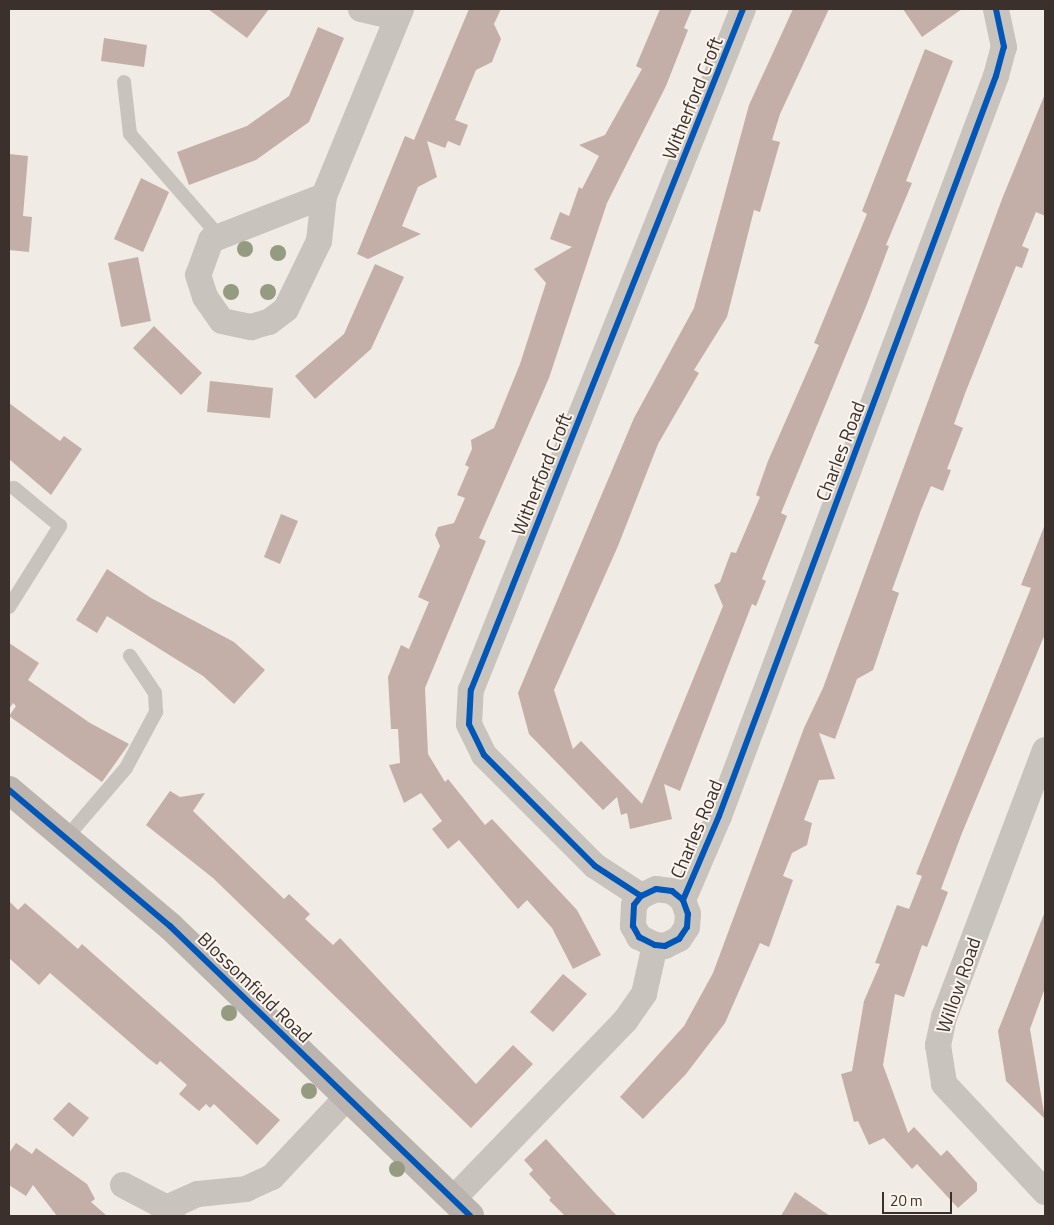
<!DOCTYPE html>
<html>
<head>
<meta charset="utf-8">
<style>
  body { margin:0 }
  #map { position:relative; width:1054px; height:1225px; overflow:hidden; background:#f0ebe5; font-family:"Titillium Web",sans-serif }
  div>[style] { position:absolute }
  .building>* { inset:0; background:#c3afa7 }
  .lane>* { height:14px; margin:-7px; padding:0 7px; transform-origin:7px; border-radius:7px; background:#c9c3be }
  .street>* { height:26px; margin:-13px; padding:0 13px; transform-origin:13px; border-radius:13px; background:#c9c3be }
  .secondary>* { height:28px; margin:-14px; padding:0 14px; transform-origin:14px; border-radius:14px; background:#bab3ae }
  .cycleway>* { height:6px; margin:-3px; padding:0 3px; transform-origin:3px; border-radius:3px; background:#0057b8 }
  .trees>* { width:16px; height:16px; margin:-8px; border-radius:50%; background:#959b80 }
  span { translate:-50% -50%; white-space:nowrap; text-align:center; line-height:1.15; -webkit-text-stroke:4px #fbf5ee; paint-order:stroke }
  .street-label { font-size:19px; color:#3b302b }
  .frame { position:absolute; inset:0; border:10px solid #3b302b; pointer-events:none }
  .scale { position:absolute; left:882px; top:1192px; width:70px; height:22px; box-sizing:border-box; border:2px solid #3b302b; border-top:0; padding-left:6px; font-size:15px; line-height:18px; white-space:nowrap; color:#3b302b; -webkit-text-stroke:4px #fbf5ee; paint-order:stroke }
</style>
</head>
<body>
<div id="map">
  <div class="building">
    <i style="clip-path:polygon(208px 9px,269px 9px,247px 38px)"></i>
    <i style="clip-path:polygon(469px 9px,501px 9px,494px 24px,501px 39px,492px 62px,476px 70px,455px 120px,468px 125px,460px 146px,448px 141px,445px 148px,427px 141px,437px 177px,418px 187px,402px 226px,421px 234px,368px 259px,357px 254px,405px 136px,414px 140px)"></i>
    <i style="clip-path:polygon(660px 9px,692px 9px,684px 28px,688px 30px,666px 86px,607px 203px,549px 378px,479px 538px,486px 541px,425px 688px,428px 754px,445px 782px,448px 779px,485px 825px,492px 819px,577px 910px,601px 955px,573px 969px,552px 928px,527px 900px,518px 909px,459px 840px,448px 849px,432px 829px,442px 821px,421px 793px,404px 803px,389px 765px,400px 763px,398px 729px,391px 729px,388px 677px,401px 645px,409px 649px,429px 602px,418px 597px,440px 546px,435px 535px,438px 527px,454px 523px,465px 498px,457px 495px,469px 467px,465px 465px,472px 449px,471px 440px,494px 428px,520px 364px,546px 283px,534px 269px,572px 247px,550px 239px,560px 212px,569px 216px,579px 187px,582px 189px,599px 156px,579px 145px,605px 135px,642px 69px,636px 66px)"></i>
    <i style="clip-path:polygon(793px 9px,829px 9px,780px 114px,772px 140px,780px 142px,760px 212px,754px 210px,727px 317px,694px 370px,699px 373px,658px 444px,618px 546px,554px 690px,573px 749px,581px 741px,642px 804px,723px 606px,714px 585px,720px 582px,731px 552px,736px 553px,760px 497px,756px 495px,768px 461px,819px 345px,814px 343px,867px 214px,862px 211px,925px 49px,953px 61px,906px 181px,912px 183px,886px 245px,889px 246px,867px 304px,781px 513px,787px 516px,762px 579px,766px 581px,756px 606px,752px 604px,680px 791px,664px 784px,672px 819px,630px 829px,627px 813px,621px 815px,617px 797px,603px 810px,529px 734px,518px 693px,634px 418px,694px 308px,749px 105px)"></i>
    <i style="clip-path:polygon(903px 9px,962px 9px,922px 37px)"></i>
    <i style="clip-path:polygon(318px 27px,344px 38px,309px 122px,256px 160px,189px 185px,177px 152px,247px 126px,289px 96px)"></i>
    <i style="clip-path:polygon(104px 38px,147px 45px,144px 67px,101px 61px)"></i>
    <i style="clip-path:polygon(1045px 94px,1045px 216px,1036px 212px,1022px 246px,1029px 249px,1022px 268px,1016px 266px,966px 391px,954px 424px,963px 428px,947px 469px,951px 470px,943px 491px,931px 486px,921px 510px,892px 590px,899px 593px,873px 670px,857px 679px,835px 739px,819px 733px,835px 779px,819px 780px,804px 820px,812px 823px,807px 845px,792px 853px,783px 876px,793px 880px,769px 947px,760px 943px,725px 1023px,686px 1074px,643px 1119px,620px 1097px,684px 1026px,713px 973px,804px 728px,823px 688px,1002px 199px)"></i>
    <i style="clip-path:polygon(9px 154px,28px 156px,23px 216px,32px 217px,29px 252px,9px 250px)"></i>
    <i style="clip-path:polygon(141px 178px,169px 192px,143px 252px,114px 239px)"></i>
    <i style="clip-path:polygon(138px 257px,151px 321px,121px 327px,108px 263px)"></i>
    <i style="clip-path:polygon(375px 264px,404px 277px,371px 349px,315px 399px,295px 376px,344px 334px)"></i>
    <i style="clip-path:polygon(154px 326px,202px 373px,181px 395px,133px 348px)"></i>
    <i style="clip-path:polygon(210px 381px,273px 388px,270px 418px,207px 412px)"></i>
    <i style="clip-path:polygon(9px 403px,60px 441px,64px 436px,82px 449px,51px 495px,9px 459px)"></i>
    <i style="clip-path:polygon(281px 514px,298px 521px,280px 564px,264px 557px)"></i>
    <i style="clip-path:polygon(1044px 527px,1045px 634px,962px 833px,941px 889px,948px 892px,927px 947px,922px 945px,904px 997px,895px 994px,883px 1065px,908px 1133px,914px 1127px,941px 1156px,947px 1150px,977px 1183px,977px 1191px,958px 1208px,917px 1164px,912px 1169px,884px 1138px,869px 1145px,858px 1121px,854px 1122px,841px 1074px,852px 1071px,864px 1001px,880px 964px,875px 963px,897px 905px,909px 909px,922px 876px,916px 874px,1031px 588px,1021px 585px)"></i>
    <i style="clip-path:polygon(107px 569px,151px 598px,234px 642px,265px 670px,234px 704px,203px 676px,107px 616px,97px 633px,76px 620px)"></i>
    <i style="clip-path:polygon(9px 643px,39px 663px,28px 680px,90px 723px,129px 744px,102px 782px,9px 716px,16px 706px,13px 703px,9px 709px)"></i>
    <i style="clip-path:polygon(170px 791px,180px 797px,205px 793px,193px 811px,284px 899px,289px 894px,310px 914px,305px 919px,333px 945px,340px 938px,476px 1084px,513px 1045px,533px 1064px,471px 1128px,213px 878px,146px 825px)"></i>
    <i style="clip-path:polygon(9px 901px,18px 910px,25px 903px,78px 949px,82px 944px,280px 1120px,257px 1145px,214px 1104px,210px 1108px,206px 1104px,199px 1111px,179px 1094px,187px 1085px,160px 1061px,157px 1065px,148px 1058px,50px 973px,39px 985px,9px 958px)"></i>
    <i style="clip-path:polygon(1044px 914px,1045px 988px,1030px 1029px,1045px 1119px,1006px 1081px,998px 1031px)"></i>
    <i style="clip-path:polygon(563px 974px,587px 994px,553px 1032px,530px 1012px)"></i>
    <i style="clip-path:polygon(69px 1102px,89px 1118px,73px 1137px,53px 1119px)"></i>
    <i style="clip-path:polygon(546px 1139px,596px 1194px,617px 1216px,565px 1216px,549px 1200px,551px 1198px,529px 1174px,533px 1170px,524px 1160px)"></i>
    <i style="clip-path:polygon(16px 1143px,32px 1154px,36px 1148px,87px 1184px,95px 1199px,91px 1202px,107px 1216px,57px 1216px,33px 1185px,26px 1196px,9px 1185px,9px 1153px)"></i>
    <i style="clip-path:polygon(795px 1192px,830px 1216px,781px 1216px)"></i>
  </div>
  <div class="lane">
    <i style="left:124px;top:82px;width:52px;rotate:83.4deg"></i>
    <i style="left:130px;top:134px;width:134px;rotate:48.9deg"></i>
    <i style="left:9px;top:607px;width:96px;rotate:-57.8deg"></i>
    <i style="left:60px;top:526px;width:60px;rotate:-140.4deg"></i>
    <i style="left:66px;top:838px;width:92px;rotate:-49.4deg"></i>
    <i style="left:126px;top:768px;width:64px;rotate:-61.8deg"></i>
    <i style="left:156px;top:712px;width:19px;rotate:-93deg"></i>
    <i style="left:155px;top:693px;width:45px;rotate:-124deg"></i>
  </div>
  <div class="street">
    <i style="left:361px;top:9px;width:37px;rotate:13deg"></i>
    <i style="left:324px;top:196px;width:121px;rotate:158.7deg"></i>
    <i style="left:211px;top:240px;width:37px;rotate:110deg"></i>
    <i style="left:198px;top:275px;width:23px;rotate:72deg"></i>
    <i style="left:205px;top:297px;width:29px;rotate:55deg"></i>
    <i style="left:222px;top:321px;width:30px;rotate:12deg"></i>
    <i style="left:251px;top:327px;width:19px;rotate:-16deg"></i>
    <i style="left:269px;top:322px;width:21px;rotate:-37deg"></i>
    <i style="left:286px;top:309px;width:76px;rotate:-64.1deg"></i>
    <i style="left:319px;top:241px;width:45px;rotate:-83.7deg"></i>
    <i style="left:324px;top:196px;width:202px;rotate:-67.6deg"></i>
    <i style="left:1045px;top:750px;width:285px;rotate:110.7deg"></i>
    <i style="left:944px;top:1017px;width:29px;rotate:102deg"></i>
    <i style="left:938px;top:1045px;width:39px;rotate:81deg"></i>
    <i style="left:944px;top:1084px;width:148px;rotate:46.9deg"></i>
    <i style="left:641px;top:896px;width:55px;rotate:-146.9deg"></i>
    <i style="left:595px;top:866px;width:157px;rotate:-135deg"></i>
    <i style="left:484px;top:755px;width:34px;rotate:-116deg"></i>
    <i style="left:469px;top:724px;width:34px;rotate:-87deg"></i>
    <i style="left:471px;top:690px;width:733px;rotate:-68.23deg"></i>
    <i style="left:683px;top:900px;width:14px;rotate:-141deg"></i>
    <i style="left:672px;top:891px;width:16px;rotate:-173deg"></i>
    <i style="left:656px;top:889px;width:17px;rotate:155deg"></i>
    <i style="left:641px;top:896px;width:11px;rotate:128deg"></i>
    <i style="left:634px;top:905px;width:21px;rotate:93deg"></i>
    <i style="left:633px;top:926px;width:13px;rotate:61deg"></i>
    <i style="left:639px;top:937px;width:18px;rotate:27deg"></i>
    <i style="left:655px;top:945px;width:10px;rotate:6deg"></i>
    <i style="left:665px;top:946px;width:16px;rotate:-27deg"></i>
    <i style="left:679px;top:939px;width:14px;rotate:-56deg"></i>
    <i style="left:687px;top:927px;width:13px;rotate:-86deg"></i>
    <i style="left:688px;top:914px;width:15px;rotate:-110deg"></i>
    <i style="left:683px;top:900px;width:91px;rotate:-66.8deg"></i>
    <i style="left:719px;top:816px;width:790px;rotate:-69.48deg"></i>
    <i style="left:996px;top:76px;width:30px;rotate:-75deg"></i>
    <i style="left:1004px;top:47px;width:39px;rotate:-102deg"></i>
    <i style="left:123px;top:1185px;width:41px;rotate:27.8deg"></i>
    <i style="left:159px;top:1204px;width:18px;rotate:43deg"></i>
    <i style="left:453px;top:1199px;width:248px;rotate:-46deg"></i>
    <i style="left:625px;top:1021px;width:33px;rotate:-55deg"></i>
    <i style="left:644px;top:994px;width:50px;rotate:-77.3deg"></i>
    <i style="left:164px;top:1209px;width:37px;rotate:-24deg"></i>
    <i style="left:198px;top:1194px;width:48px;rotate:-5.9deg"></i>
    <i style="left:246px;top:1189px;width:29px;rotate:-25deg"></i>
    <i style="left:272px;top:1177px;width:110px;rotate:-46.8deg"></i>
  </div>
  <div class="secondary">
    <i style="left:9px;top:790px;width:211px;rotate:40.2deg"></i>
    <i style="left:170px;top:926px;width:417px;rotate:44deg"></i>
  </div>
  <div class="cycleway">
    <i style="left:9px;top:790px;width:211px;rotate:40.2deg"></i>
    <i style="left:170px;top:926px;width:417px;rotate:44deg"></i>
    <i style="left:641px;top:896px;width:55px;rotate:-146.9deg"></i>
    <i style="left:595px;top:866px;width:157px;rotate:-135deg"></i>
    <i style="left:484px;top:755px;width:34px;rotate:-116deg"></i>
    <i style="left:469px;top:724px;width:34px;rotate:-87deg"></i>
    <i style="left:471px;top:690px;width:733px;rotate:-68.23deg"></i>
    <i style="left:683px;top:900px;width:14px;rotate:-141deg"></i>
    <i style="left:672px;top:891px;width:16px;rotate:-173deg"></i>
    <i style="left:656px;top:889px;width:17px;rotate:155deg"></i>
    <i style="left:641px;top:896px;width:11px;rotate:128deg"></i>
    <i style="left:634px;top:905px;width:21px;rotate:93deg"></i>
    <i style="left:633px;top:926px;width:13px;rotate:61deg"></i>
    <i style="left:639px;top:937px;width:18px;rotate:27deg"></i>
    <i style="left:655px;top:945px;width:10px;rotate:6deg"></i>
    <i style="left:665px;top:946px;width:16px;rotate:-27deg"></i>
    <i style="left:679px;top:939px;width:14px;rotate:-56deg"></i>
    <i style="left:687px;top:927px;width:13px;rotate:-86deg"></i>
    <i style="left:688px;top:914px;width:15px;rotate:-110deg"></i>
    <i style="left:683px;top:900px;width:91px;rotate:-66.8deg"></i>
    <i style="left:719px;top:816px;width:790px;rotate:-69.48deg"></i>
    <i style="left:996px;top:76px;width:30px;rotate:-75deg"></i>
    <i style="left:1004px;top:47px;width:39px;rotate:-102deg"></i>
  </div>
  <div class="trees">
    <i style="left:245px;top:249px"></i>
    <i style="left:278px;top:253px"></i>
    <i style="left:231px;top:292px"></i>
    <i style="left:268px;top:292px"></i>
    <i style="left:229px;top:1013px"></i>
    <i style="left:309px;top:1091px"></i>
    <i style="left:397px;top:1169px"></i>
  </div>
  <div class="street-label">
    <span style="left:692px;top:98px;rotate:-68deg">Witherford Croft</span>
    <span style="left:840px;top:451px;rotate:-69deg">Charles Road</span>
    <span style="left:541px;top:474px;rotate:-68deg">Witherford Croft</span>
    <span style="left:696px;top:829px;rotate:-67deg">Charles Road</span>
    <span style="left:958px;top:985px;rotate:-71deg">Willow Road</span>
    <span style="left:255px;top:987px;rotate:44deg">Blossomfield Road</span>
  </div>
  <div class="frame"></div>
  <div class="scale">20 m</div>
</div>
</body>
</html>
